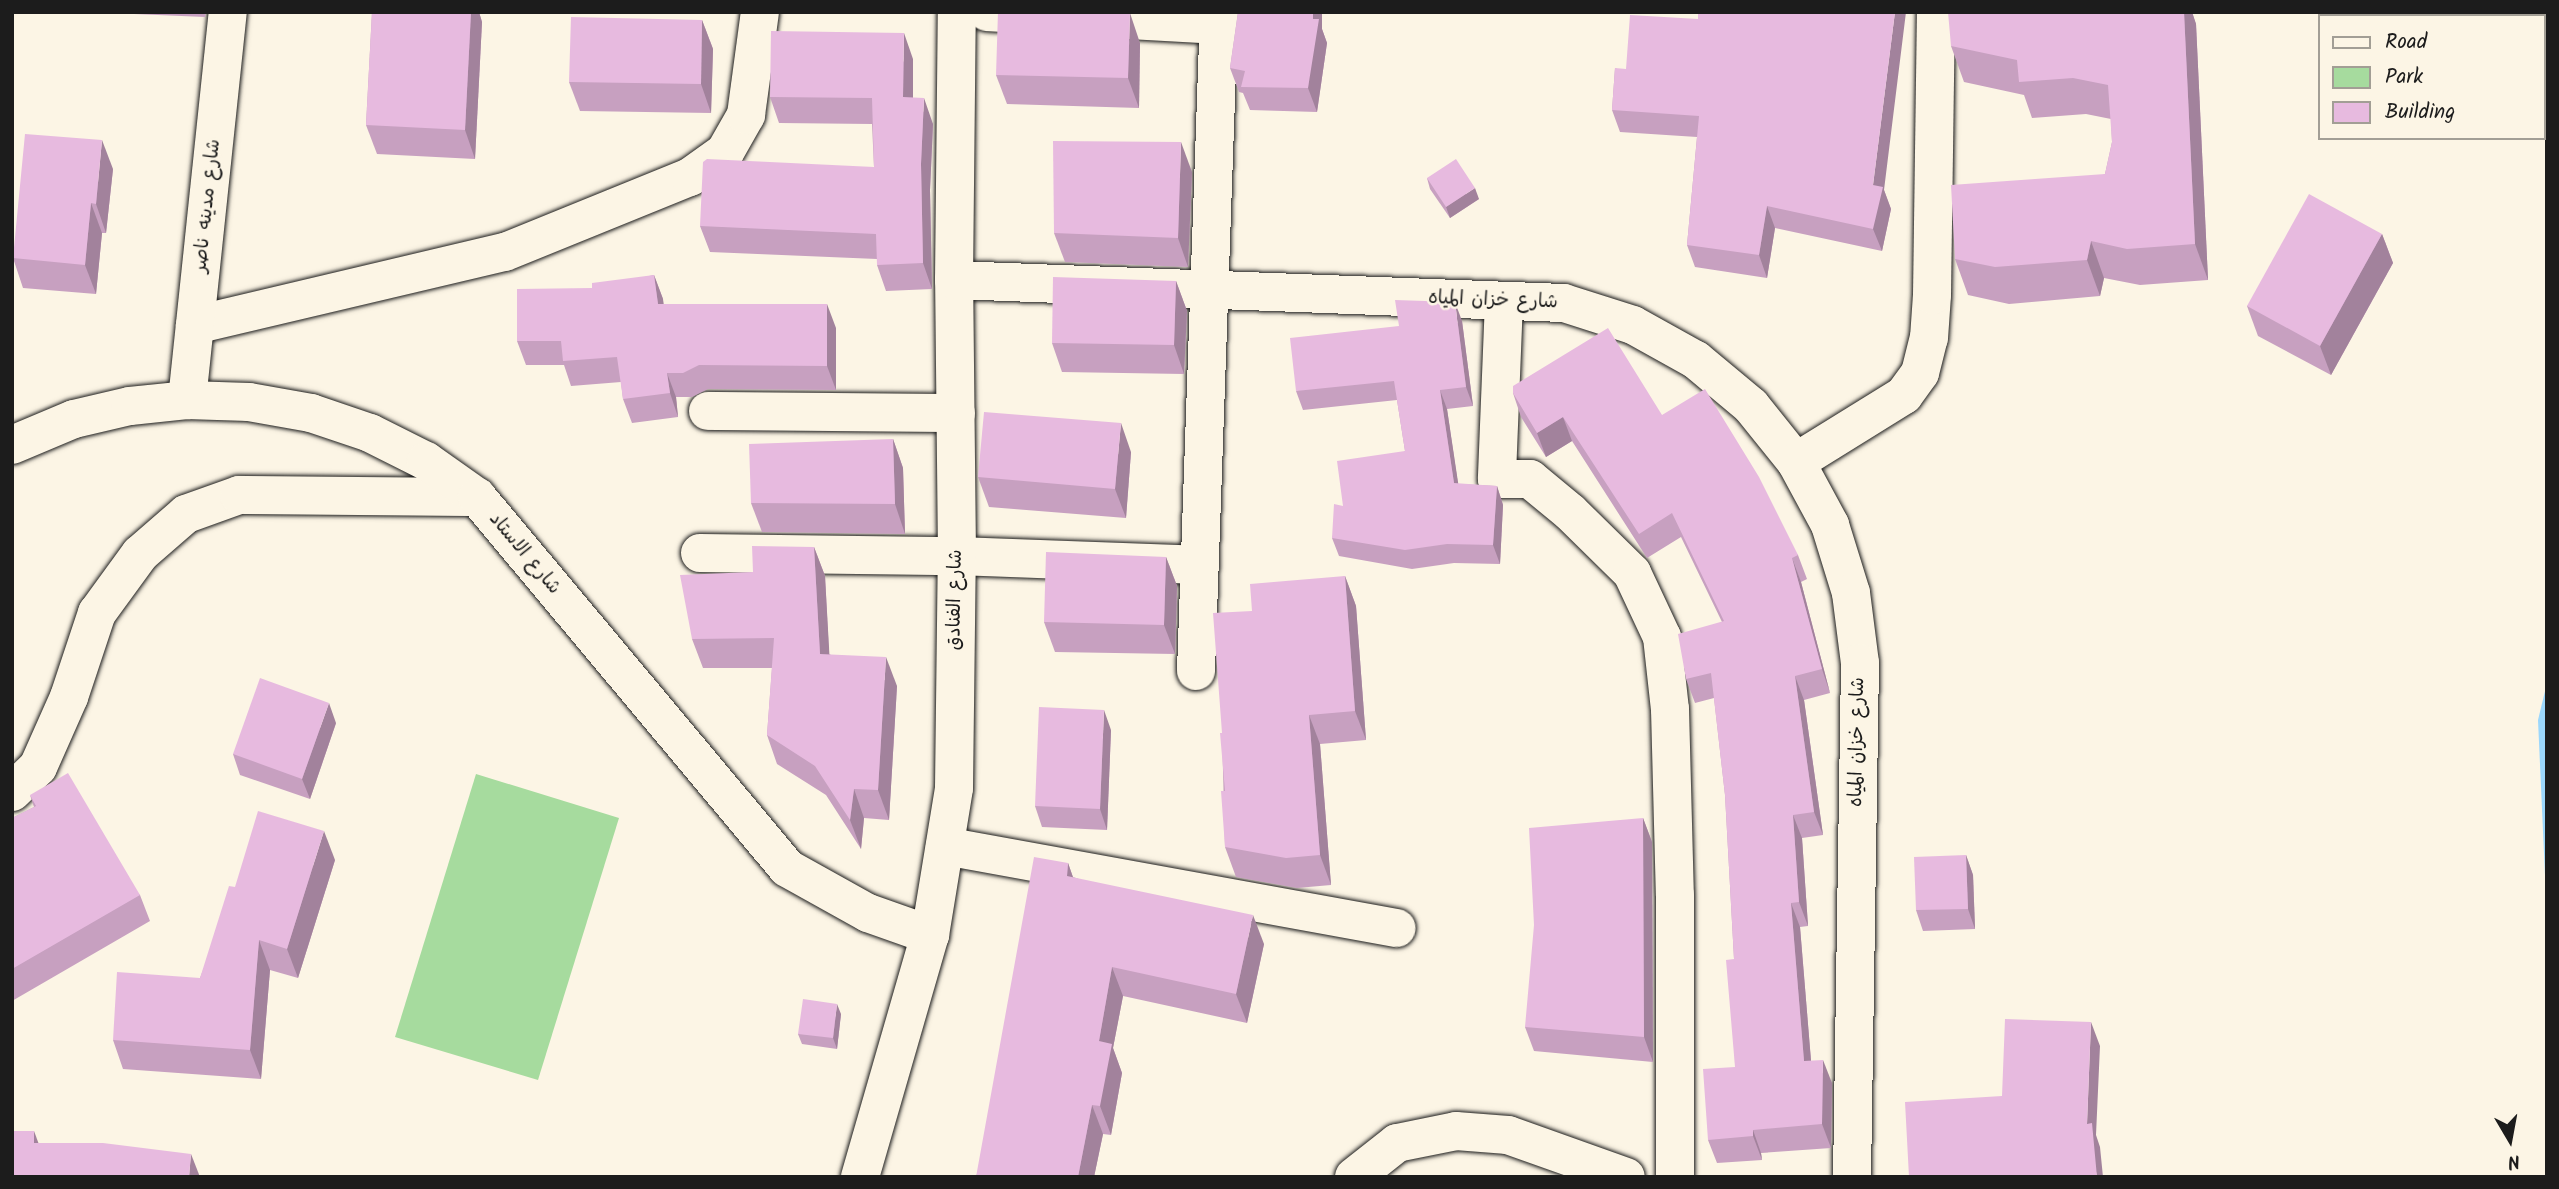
<!DOCTYPE html>
<html>
<head>
<meta charset="utf-8">
<style>
  body { margin:0 }
  #map { position:relative; width:2559px; height:1189px; overflow:hidden; background:#fcf5e5; font-family:Kalam,"Playpen Sans Arabic",sans-serif }
  div>[style] { position:absolute }
  .green>* { inset:0; background:#a6db9e }
  .water>* { inset:0; background:#9bd7fc }
  .roads { filter:drop-shadow(0 0 2px #1c1c1c) drop-shadow(0 0 2px #1c1c1c) }
  .street>* { height:38px; margin:-19px; padding:0 19px; transform-origin:19px; border-radius:19px; background:#fcf5e5 }
  .secondary>* { height:38px; margin:-19px; padding:0 19px; transform-origin:19px; border-radius:19px; background:#fcf5e5 }
  .wall>* { inset:0; background:#c7a0c0 }
  .shaded-wall>* { inset:0; background:#a2829c }
  .building>* { inset:0; background:#e7badf }
  span { translate:-50% -50%; white-space:nowrap; text-align:center; line-height:1.15; -webkit-text-stroke:5px #fcf5e5; paint-order:stroke }
  .street-label { font-size:19px; color:#1c1c1c }
  .frame { position:absolute; inset:0; border:14px solid #1c1c1c; pointer-events:none }
  .legend { position:absolute; left:2318px; top:14px; width:228px; height:126px; box-sizing:border-box; background:#fcf5e5; border:2px solid #a29e95; margin:0; padding:9px 12px; list-style:none; font-size:21px; color:#1c1c1c }
  .legend li { display:flex; align-items:center; gap:14px; height:35px }
  .legend b { width:35px; border:2px solid #a29e95 }
  .north { position:absolute; left:2475px; top:1105px; width:70px; height:70px; -webkit-text-stroke:5px #fcf5e5; paint-order:stroke; rotate:170deg; font-size:19px; font-weight:700; line-height:28px; text-align:center; color:#1c1c1c }
  .north::after { content:''; display:block; margin:auto; width:24px; height:32px; background:#1c1c1c; clip-path:polygon(50% 0,100% 100%,50% 72%,0 100%) }
</style>
</head>
<body>
<div id="map">
  <div class="green">
    <i style="clip-path:polygon(476px 774px,619px 818px,538px 1080px,395px 1037px)"></i>
  </div>
  <div class="water">
    <i style="clip-path:polygon(2547px 683px,2547px 920px,2538px 720px)"></i>
  </div>
  <div class="roads">
    <div class="street">
      <i style="left:987px;top:12px;width:232px;rotate:3.2deg"></i>
      <i style="left:954px;top:280px;width:610px;rotate:2.16deg"></i>
      <i style="left:1564px;top:303px;width:72px;rotate:17.7deg"></i>
      <i style="left:1633px;top:325px;width:72px;rotate:29.1deg"></i>
      <i style="left:1696px;top:360px;width:72px;rotate:39.9deg"></i>
      <i style="left:1751px;top:406px;width:72px;rotate:51.2deg"></i>
      <i style="left:1796px;top:462px;width:72px;rotate:61.6deg"></i>
      <i style="left:1830px;top:525px;width:71px;rotate:72.8deg"></i>
      <i style="left:1851px;top:593px;width:71px;rotate:82.7deg"></i>
      <i style="left:1860px;top:663px;width:514px;rotate:90.89deg"></i>
      <i style="left:1504px;top:301px;width:178px;rotate:92.3deg"></i>
      <i style="left:1497px;top:479px;width:33px"></i>
      <i style="left:1530px;top:479px;width:52px;rotate:39.5deg"></i>
      <i style="left:1570px;top:512px;width:87px;rotate:44.5deg"></i>
      <i style="left:1632px;top:573px;width:71px;rotate:64.9deg"></i>
      <i style="left:1662px;top:637px;width:72px;rotate:83.7deg"></i>
      <i style="left:1670px;top:709px;width:186px;rotate:88.5deg"></i>
      <i style="left:1675px;top:895px;width:282px;rotate:90deg"></i>
      <i style="left:195px;top:325px;width:318px;rotate:-13.3deg"></i>
      <i style="left:505px;top:252px;width:200px;rotate:-22.1deg"></i>
      <i style="left:690px;top:177px;width:43px;rotate:-35.5deg"></i>
      <i style="left:725px;top:152px;width:43px;rotate:-60.4deg"></i>
      <i style="left:746px;top:115px;width:104px;rotate:-82.3deg"></i>
      <i style="left:187px;top:400px;width:390px;rotate:-84deg"></i>
      <i style="left:708px;top:411px;width:248px;rotate:0.5deg"></i>
      <i style="left:1796px;top:462px;width:127px;rotate:-31.8deg"></i>
      <i style="left:1904px;top:395px;width:27px;rotate:-54deg"></i>
      <i style="left:1920px;top:373px;width:36px;rotate:-76deg"></i>
      <i style="left:1929px;top:338px;width:43px;rotate:-86deg"></i>
      <i style="left:1932px;top:295px;width:283px;rotate:-89.2deg"></i>
      <i style="left:700px;top:553px;width:257px;rotate:0.7deg"></i>
      <i style="left:957px;top:556px;width:242px;rotate:2.1deg"></i>
      <i style="left:1196px;top:671px;width:659px;rotate:-88deg"></i>
      <i style="left:12px;top:792px;width:36px;rotate:-44deg"></i>
      <i style="left:38px;top:767px;width:77px;rotate:-66.1deg"></i>
      <i style="left:69px;top:697px;width:89px;rotate:-71.6deg"></i>
      <i style="left:97px;top:613px;width:73px;rotate:-53.9deg"></i>
      <i style="left:140px;top:554px;width:61px;rotate:-41deg"></i>
      <i style="left:186px;top:514px;width:56px;rotate:-19.7deg"></i>
      <i style="left:239px;top:495px;width:238px;rotate:0.5deg"></i>
      <i style="left:945px;top:846px;width:459px;rotate:10.3deg"></i>
      <i style="left:1354px;top:1177px;width:55px;rotate:-38.3deg"></i>
      <i style="left:1397px;top:1143px;width:60px;rotate:-11.5deg"></i>
      <i style="left:1456px;top:1131px;width:52px;rotate:4.4deg"></i>
      <i style="left:1508px;top:1135px;width:125px;rotate:19.6deg"></i>
    </div>
    <div class="secondary">
      <i style="left:12px;top:445px;width:67px;rotate:-22.8deg"></i>
      <i style="left:74px;top:419px;width:57px;rotate:-13.1deg"></i>
      <i style="left:130px;top:406px;width:57px;rotate:-6deg"></i>
      <i style="left:187px;top:400px;width:62px;rotate:1.8deg"></i>
      <i style="left:249px;top:402px;width:63px;rotate:10.1deg"></i>
      <i style="left:311px;top:413px;width:62px;rotate:18.7deg"></i>
      <i style="left:370px;top:433px;width:63px;rotate:26.6deg"></i>
      <i style="left:426px;top:461px;width:62px;rotate:35.2deg"></i>
      <i style="left:477px;top:497px;width:483px;rotate:50.1deg"></i>
      <i style="left:787px;top:868px;width:93px;rotate:29.1deg"></i>
      <i style="left:868px;top:913px;width:66px;rotate:19.5deg"></i>
      <i style="left:860px;top:1177px;width:252px;rotate:-73.9deg"></i>
      <i style="left:930px;top:935px;width:149px;rotate:-80.7deg"></i>
      <i style="left:954px;top:788px;width:232px;rotate:-89.3deg"></i>
      <i style="left:957px;top:556px;width:276px;rotate:-90.6deg"></i>
      <i style="left:954px;top:280px;width:268px;rotate:-89.4deg"></i>
    </div>
  </div>
  <div class="wall">
    <i style="clip-path:polygon(133px 12px,206px 12px,205px 17px,134px 14px)"></i>
    <i style="clip-path:polygon(372px 12px,479px 12px,482px 22px,475px 159px,377px 154px,366px 125px)"></i>
    <i style="clip-path:polygon(1238px 12px,1322px 12px,1322px 29px,1327px 43px,1317px 112px,1250px 110px,1243px 93px,1239px 92px,1230px 68px)"></i>
    <i style="clip-path:polygon(2184px 12px,2192px 12px,2196px 24px,2208px 280px,2140px 285px,2104px 278px,2100px 296px,2009px 304px,1968px 295px,1955px 259px,2105px 174px,2112px 142px,2111px 119px,2086px 114px,2032px 118px,2024px 95px,1964px 82px,1951px 46px)"></i>
    <i style="clip-path:polygon(702px 20px,713px 49px,711px 113px,580px 111px,569px 82px)"></i>
    <i style="clip-path:polygon(1140px 43px,1139px 108px,1007px 104px,996px 75px)"></i>
    <i style="clip-path:polygon(913px 59px,913px 98px,933px 124px,930px 190px,932px 289px,886px 291px,877px 265px,877px 259px,710px 252px,700px 226px,874px 167px,872px 124px,779px 123px,770px 97px)"></i>
    <i style="clip-path:polygon(1615px 68px,1884px 190px,1891px 209px,1882px 251px,1775px 228px,1767px 278px,1695px 267px,1687px 245px,1697px 137px,1620px 132px,1612px 110px)"></i>
    <i style="clip-path:polygon(113px 169px,106px 233px,102px 233px,96px 294px,23px 288px,13px 258px)"></i>
    <i style="clip-path:polygon(1192px 172px,1188px 267px,1065px 262px,1054px 233px)"></i>
    <i style="clip-path:polygon(1427px 178px,1479px 199px,1450px 218px,1430px 189px)"></i>
    <i style="clip-path:polygon(2382px 234px,2393px 263px,2331px 375px,2258px 336px,2247px 306px)"></i>
    <i style="clip-path:polygon(654px 275px,663px 299px,663px 304px,836px 328px,836px 390px,708px 389px,692px 397px,676px 397px,678px 417px,632px 423px,623px 399px,621px 382px,571px 386px,564px 365px,526px 365px,517px 341px,592px 288px)"></i>
    <i style="clip-path:polygon(1176px 281px,1187px 311px,1184px 374px,1062px 372px,1052px 343px)"></i>
    <i style="clip-path:polygon(1462px 321px,1473px 406px,1447px 409px,1458px 484px,1497px 486px,1503px 505px,1500px 564px,1454px 563px,1412px 569px,1339px 556px,1332px 538px,1343px 506px,1405px 451px,1397px 400px,1303px 410px,1296px 391px)"></i>
    <i style="clip-path:polygon(1513px 393px,1662px 415px,1798px 555px,1807px 579px,1801px 582px,1830px 693px,1804px 700px,1823px 835px,1802px 838px,1808px 926px,1800px 927px,1811px 1061px,1832px 1083px,1831px 1148px,1761px 1153px,1762px 1160px,1717px 1163px,1708px 1140px,1735px 1067px,1734px 959px,1725px 795px,1714px 698px,1695px 703px,1686px 679px,1722px 622px,1681px 537px,1647px 558px,1572px 441px,1546px 457px,1521px 417px)"></i>
    <i style="clip-path:polygon(893px 439px,903px 468px,905px 534px,762px 532px,751px 503px)"></i>
    <i style="clip-path:polygon(1131px 452px,1126px 518px,989px 507px,978px 477px)"></i>
    <i style="clip-path:polygon(814px 547px,825px 576px,829px 654px,897px 686px,889px 820px,864px 818px,861px 849px,826px 795px,777px 764px,767px 735px,772px 668px,703px 668px,692px 639px,753px 572px)"></i>
    <i style="clip-path:polygon(1166px 557px,1177px 586px,1175px 654px,1055px 652px,1044px 622px)"></i>
    <i style="clip-path:polygon(1345px 576px,1356px 606px,1366px 740px,1320px 744px,1331px 885px,1297px 888px,1236px 877px,1225px 847px,1222px 733px,1252px 611px)"></i>
    <i style="clip-path:polygon(336px 723px,310px 799px,240px 775px,233px 754px)"></i>
    <i style="clip-path:polygon(1111px 730px,1107px 830px,1042px 827px,1035px 806px)"></i>
    <i style="clip-path:polygon(30px 795px,140px 895px,150px 921px,12px 1001px,12px 818px,34px 807px)"></i>
    <i style="clip-path:polygon(1643px 818px,1652px 842px,1653px 1062px,1534px 1051px,1525px 1027px)"></i>
    <i style="clip-path:polygon(1966px 855px,1973px 875px,1975px 929px,1923px 931px,1916px 910px)"></i>
    <i style="clip-path:polygon(335px 860px,298px 978px,270px 970px,261px 1079px,123px 1069px,113px 1040px,200px 978px,235px 887px)"></i>
    <i style="clip-path:polygon(1068px 863px,1073px 877px,1264px 944px,1247px 1023px,1123px 996px,1113px 1048px,1122px 1073px,1111px 1135px,1103px 1134px,1094px 1177px,976px 1177px)"></i>
    <i style="clip-path:polygon(841px 1014px,837px 1049px,802px 1044px,798px 1034px)"></i>
  </div>
  <div class="shaded-wall">
    <i style="clip-path:polygon(471px 12px,479px 12px,482px 22px,475px 159px,465px 130px)"></i>
    <i style="clip-path:polygon(1313px 12px,1322px 12px,1322px 29px,1327px 43px,1317px 112px,1308px 88px)"></i>
    <i style="clip-path:polygon(1895px 12px,1906px 12px,1884px 190px,1891px 209px,1882px 251px,1873px 229px,1873px 185px)"></i>
    <i style="clip-path:polygon(2184px 12px,2192px 12px,2196px 24px,2208px 280px,2195px 244px)"></i>
    <i style="clip-path:polygon(1130px 13px,1140px 43px,1139px 108px,1128px 78px)"></i>
    <i style="clip-path:polygon(702px 20px,713px 49px,711px 113px,701px 84px)"></i>
    <i style="clip-path:polygon(904px 33px,913px 59px,913px 123px,903px 97px)"></i>
    <i style="clip-path:polygon(924px 98px,933px 124px,930px 190px,932px 289px,923px 263px,921px 164px)"></i>
    <i style="clip-path:polygon(102px 140px,113px 169px,106px 233px,96px 204px)"></i>
    <i style="clip-path:polygon(1181px 142px,1192px 172px,1188px 267px,1178px 238px)"></i>
    <i style="clip-path:polygon(1475px 188px,1479px 199px,1450px 218px,1446px 207px)"></i>
    <i style="clip-path:polygon(91px 203px,102px 233px,96px 294px,85px 265px)"></i>
    <i style="clip-path:polygon(1767px 206px,1775px 228px,1767px 278px,1759px 255px)"></i>
    <i style="clip-path:polygon(2382px 234px,2393px 263px,2331px 375px,2320px 346px)"></i>
    <i style="clip-path:polygon(2091px 241px,2104px 278px,2100px 296px,2087px 260px)"></i>
    <i style="clip-path:polygon(654px 275px,663px 299px,667px 328px,658px 304px)"></i>
    <i style="clip-path:polygon(1176px 281px,1187px 311px,1184px 374px,1174px 345px)"></i>
    <i style="clip-path:polygon(1455px 302px,1462px 321px,1473px 406px,1466px 387px)"></i>
    <i style="clip-path:polygon(827px 304px,836px 328px,836px 390px,827px 366px)"></i>
    <i style="clip-path:polygon(667px 373px,676px 397px,678px 417px,670px 393px)"></i>
    <i style="clip-path:polygon(1440px 390px,1447px 409px,1461px 502px,1454px 483px)"></i>
    <i style="clip-path:polygon(1563px 417px,1572px 441px,1546px 457px,1537px 433px)"></i>
    <i style="clip-path:polygon(1121px 423px,1131px 452px,1126px 518px,1115px 489px)"></i>
    <i style="clip-path:polygon(893px 439px,903px 468px,905px 534px,895px 504px)"></i>
    <i style="clip-path:polygon(1497px 486px,1503px 505px,1500px 564px,1493px 545px)"></i>
    <i style="clip-path:polygon(814px 547px,825px 576px,831px 683px,820px 654px)"></i>
    <i style="clip-path:polygon(1166px 557px,1177px 586px,1175px 654px,1164px 625px)"></i>
    <i style="clip-path:polygon(1792px 558px,1801px 582px,1830px 693px,1822px 669px)"></i>
    <i style="clip-path:polygon(1345px 576px,1356px 606px,1366px 740px,1355px 711px)"></i>
    <i style="clip-path:polygon(886px 657px,897px 686px,889px 820px,878px 790px)"></i>
    <i style="clip-path:polygon(1795px 676px,1804px 700px,1823px 835px,1814px 812px)"></i>
    <i style="clip-path:polygon(329px 703px,336px 723px,310px 799px,302px 779px)"></i>
    <i style="clip-path:polygon(1104px 710px,1111px 730px,1107px 830px,1100px 809px)"></i>
    <i style="clip-path:polygon(1309px 715px,1320px 744px,1331px 885px,1320px 855px)"></i>
    <i style="clip-path:polygon(854px 789px,864px 818px,861px 849px,850px 820px)"></i>
    <i style="clip-path:polygon(1793px 815px,1802px 838px,1808px 926px,1799px 902px)"></i>
    <i style="clip-path:polygon(1643px 818px,1652px 842px,1653px 1062px,1644px 1037px)"></i>
    <i style="clip-path:polygon(324px 831px,335px 860px,298px 978px,287px 949px)"></i>
    <i style="clip-path:polygon(1966px 855px,1973px 875px,1975px 929px,1968px 909px)"></i>
    <i style="clip-path:polygon(1068px 863px,1078px 892px,1067px 876px)"></i>
    <i style="clip-path:polygon(1791px 903px,1800px 927px,1813px 1085px,1804px 1061px)"></i>
    <i style="clip-path:polygon(1253px 915px,1264px 944px,1247px 1023px,1236px 994px)"></i>
    <i style="clip-path:polygon(259px 940px,270px 970px,261px 1079px,250px 1050px)"></i>
    <i style="clip-path:polygon(1112px 967px,1123px 996px,1113px 1048px,1122px 1073px,1111px 1135px,1100px 1106px,1099px 1041px)"></i>
    <i style="clip-path:polygon(837px 1004px,841px 1014px,837px 1049px,833px 1038px)"></i>
    <i style="clip-path:polygon(2091px 1022px,2100px 1046px,2096px 1135px,2100px 1147px,2103px 1177px,2097px 1177px,2087px 1124px)"></i>
    <i style="clip-path:polygon(1823px 1060px,1832px 1083px,1831px 1148px,1822px 1124px)"></i>
    <i style="clip-path:polygon(1092px 1105px,1103px 1134px,1094px 1177px,1078px 1177px)"></i>
    <i style="clip-path:polygon(1753px 1130px,1761px 1153px,1762px 1160px,1753px 1136px)"></i>
    <i style="clip-path:polygon(34px 1131px,44px 1158px,34px 1143px)"></i>
    <i style="clip-path:polygon(191px 1154px,200px 1177px,189px 1177px)"></i>
  </div>
  <div class="building">
    <i style="clip-path:polygon(372px 12px,471px 12px,465px 130px,366px 125px)"></i>
    <i style="clip-path:polygon(998px 12px,1130px 13px,1128px 78px,996px 75px)"></i>
    <i style="clip-path:polygon(1238px 12px,1313px 12px,1313px 19px,1319px 19px,1308px 88px,1241px 87px,1245px 71px,1230px 68px)"></i>
    <i style="clip-path:polygon(1698px 12px,1895px 12px,1873px 185px,1883px 187px,1873px 229px,1767px 206px,1759px 255px,1687px 245px,1699px 116px,1612px 110px,1615px 68px,1626px 69px,1630px 15px,1698px 19px)"></i>
    <i style="clip-path:polygon(1948px 12px,2184px 12px,2195px 244px,2127px 249px,2091px 241px,2087px 260px,1995px 267px,1955px 259px,1951px 185px,2105px 174px,2112px 142px,2108px 85px,2073px 78px,2019px 82px,2017px 60px,1951px 46px)"></i>
    <i style="clip-path:polygon(571px 17px,702px 20px,701px 84px,569px 82px)"></i>
    <i style="clip-path:polygon(771px 31px,904px 33px,903px 97px,924px 98px,921px 164px,923px 263px,877px 265px,876px 234px,700px 226px,703px 162px,707px 159px,874px 167px,872px 98px,770px 97px)"></i>
    <i style="clip-path:polygon(25px 134px,102px 140px,96px 204px,91px 203px,85px 265px,13px 258px)"></i>
    <i style="clip-path:polygon(1053px 141px,1181px 142px,1178px 238px,1054px 233px)"></i>
    <i style="clip-path:polygon(1456px 159px,1475px 188px,1446px 207px,1427px 178px)"></i>
    <i style="clip-path:polygon(2309px 194px,2382px 234px,2320px 346px,2247px 306px)"></i>
    <i style="clip-path:polygon(654px 275px,658px 304px,827px 304px,827px 366px,699px 365px,683px 373px,667px 373px,670px 393px,623px 399px,617px 357px,563px 361px,561px 341px,517px 341px,517px 289px,592px 288px,592px 283px)"></i>
    <i style="clip-path:polygon(1053px 277px,1176px 281px,1174px 345px,1052px 343px)"></i>
    <i style="clip-path:polygon(1395px 300px,1455px 302px,1466px 387px,1440px 390px,1454px 483px,1497px 486px,1493px 545px,1447px 544px,1405px 550px,1332px 538px,1334px 504px,1343px 506px,1337px 461px,1405px 451px,1394px 381px,1296px 391px,1290px 338px,1399px 326px)"></i>
    <i style="clip-path:polygon(1608px 328px,1662px 415px,1705px 389px,1759px 477px,1798px 555px,1792px 558px,1822px 669px,1795px 676px,1814px 812px,1793px 815px,1799px 902px,1791px 903px,1804px 1061px,1823px 1060px,1822px 1124px,1753px 1130px,1753px 1136px,1708px 1140px,1703px 1069px,1735px 1067px,1726px 960px,1734px 959px,1725px 795px,1711px 673px,1686px 679px,1678px 634px,1724px 621px,1672px 513px,1639px 534px,1563px 417px,1537px 433px,1513px 393px,1513px 386px)"></i>
    <i style="clip-path:polygon(984px 412px,1121px 423px,1115px 489px,978px 477px)"></i>
    <i style="clip-path:polygon(893px 439px,895px 504px,751px 503px,749px 444px)"></i>
    <i style="clip-path:polygon(752px 546px,814px 547px,820px 654px,886px 657px,878px 790px,854px 789px,850px 820px,815px 766px,767px 735px,774px 638px,692px 639px,680px 575px,753px 572px)"></i>
    <i style="clip-path:polygon(1046px 552px,1166px 557px,1164px 625px,1044px 622px)"></i>
    <i style="clip-path:polygon(1345px 576px,1355px 711px,1309px 715px,1320px 855px,1286px 858px,1225px 847px,1221px 791px,1225px 791px,1220px 733px,1222px 733px,1213px 613px,1252px 611px,1250px 584px)"></i>
    <i style="clip-path:polygon(260px 678px,329px 703px,302px 779px,233px 754px)"></i>
    <i style="clip-path:polygon(1039px 707px,1104px 710px,1100px 809px,1035px 806px)"></i>
    <i style="clip-path:polygon(68px 773px,140px 895px,12px 969px,12px 818px,36px 806px,30px 795px)"></i>
    <i style="clip-path:polygon(258px 811px,324px 831px,287px 949px,259px 940px,250px 1050px,113px 1040px,117px 972px,200px 978px,229px 886px,235px 887px)"></i>
    <i style="clip-path:polygon(1643px 818px,1644px 1037px,1525px 1027px,1534px 925px,1529px 828px)"></i>
    <i style="clip-path:polygon(1966px 855px,1968px 909px,1916px 910px,1914px 857px)"></i>
    <i style="clip-path:polygon(1034px 857px,1068px 863px,1067px 876px,1253px 915px,1236px 994px,1112px 967px,1099px 1041px,1112px 1044px,1100px 1106px,1092px 1105px,1078px 1177px,976px 1177px)"></i>
    <i style="clip-path:polygon(803px 999px,837px 1004px,833px 1038px,798px 1034px)"></i>
    <i style="clip-path:polygon(2005px 1019px,2091px 1022px,2087px 1124px,2092px 1123px,2097px 1177px,1909px 1177px,1905px 1102px,2002px 1096px)"></i>
    <i style="clip-path:polygon(12px 1131px,34px 1131px,34px 1143px,103px 1143px,191px 1154px,189px 1177px,12px 1177px)"></i>
  </div>
  <div class="street-label">
    <span style="left:208px;top:206px;rotate:-84deg">شارع مدينه ناصر</span>
    <span style="left:1493px;top:301px;rotate:2deg">شارع خزان المياه</span>
    <span style="left:524px;top:554px;rotate:50deg">شارع الاستاد</span>
    <span style="left:956px;top:600px;rotate:-89deg">شارع الفنادق</span>
    <span style="left:1858px;top:742px;rotate:-89deg">شارع خزان المياه</span>
  </div>
  <div class="frame"></div>
  <ul class="legend">
  <li><b style="height:9px;background:#fcf5e5"></b>Road</li>
  <li><b style="height:19px;background:#a6db9e"></b>Park</li>
  <li><b style="height:19px;background:#e7badf"></b>Building</li>
  </ul>
  <div class="north">N</div>
</div>
</body>
</html>
